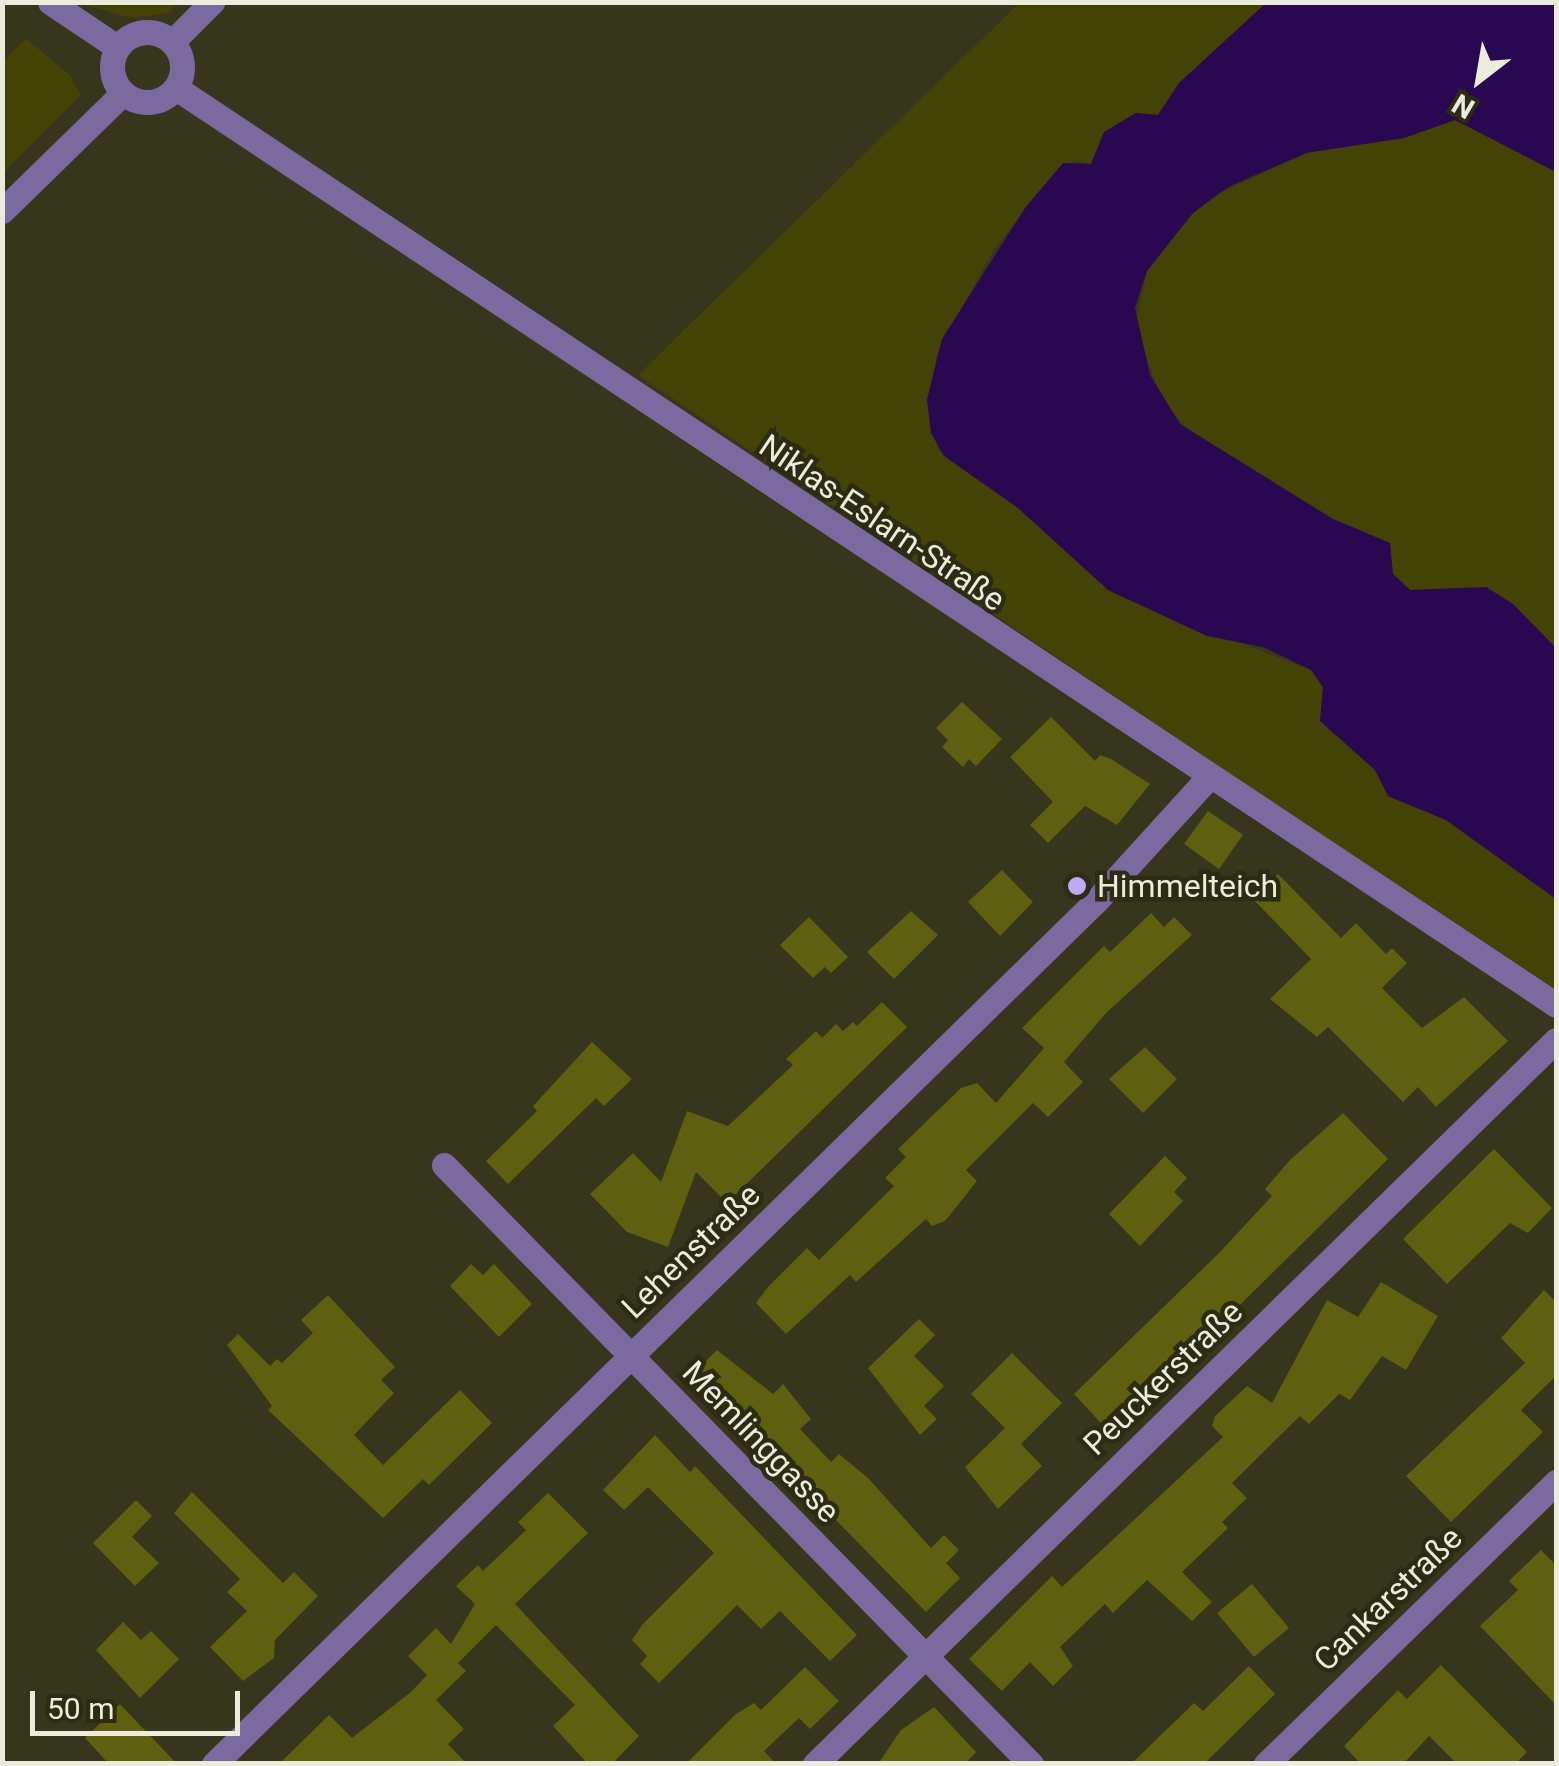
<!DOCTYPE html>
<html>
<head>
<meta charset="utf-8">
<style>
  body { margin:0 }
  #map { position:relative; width:1559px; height:1766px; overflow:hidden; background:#35361b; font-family:Roboto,sans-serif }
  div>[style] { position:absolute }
  .green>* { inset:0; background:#434305 }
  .water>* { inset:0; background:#290751 }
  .building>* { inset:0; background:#5e5f0f }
  .minor>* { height:25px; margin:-12.5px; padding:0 12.5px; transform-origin:12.5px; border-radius:12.5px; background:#796a9f }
  .minor>.ring { margin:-12.5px; padding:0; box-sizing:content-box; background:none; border:25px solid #796a9f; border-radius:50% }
  .dots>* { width:28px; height:28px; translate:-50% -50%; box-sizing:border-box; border:5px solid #2b2c11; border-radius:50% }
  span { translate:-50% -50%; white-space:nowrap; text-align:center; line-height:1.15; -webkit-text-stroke:9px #2b2c11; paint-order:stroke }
  .street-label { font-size:32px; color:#ebecdc }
  .poi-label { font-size:32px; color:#ebecdc }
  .left { translate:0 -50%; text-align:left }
  .frame { position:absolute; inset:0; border:5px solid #ebecdc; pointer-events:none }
  .north { position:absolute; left:1429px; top:30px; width:100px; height:100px; -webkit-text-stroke:8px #2b2c11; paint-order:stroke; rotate:211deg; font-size:28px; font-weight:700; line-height:40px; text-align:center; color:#ebecdc }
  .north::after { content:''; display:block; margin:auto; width:35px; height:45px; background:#ebecdc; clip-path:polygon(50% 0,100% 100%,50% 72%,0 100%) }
  .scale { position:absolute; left:30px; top:1691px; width:210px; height:45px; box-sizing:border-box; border:5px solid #ebecdc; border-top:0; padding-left:12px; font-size:30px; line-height:35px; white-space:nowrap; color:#ebecdc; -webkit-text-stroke:8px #2b2c11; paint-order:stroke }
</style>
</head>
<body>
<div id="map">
  <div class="green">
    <i style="clip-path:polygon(80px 3px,178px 3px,168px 13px,130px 18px)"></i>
    <i style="clip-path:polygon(1019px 3px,1267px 3px,1179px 83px,1158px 115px,1136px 113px,1104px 132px,1091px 164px,1074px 160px,1045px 185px,993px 251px,938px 351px,927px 400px,938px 450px,1018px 508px,1117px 595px,1311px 670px,1323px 687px,1320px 721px,1375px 770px,1388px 796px,1446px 820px,1556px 899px,1556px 993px,638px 375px)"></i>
    <i style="clip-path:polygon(26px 39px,69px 74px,81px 95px,3px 173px,3px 61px)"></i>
    <i style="clip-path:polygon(1455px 120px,1556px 172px,1556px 648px,1513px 604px,1486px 587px,1410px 590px,1391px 571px,1390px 543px,1333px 519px,1191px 433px,1162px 400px,1135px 326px,1147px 271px,1185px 220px,1219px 193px,1314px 150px,1404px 138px)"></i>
  </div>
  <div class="water">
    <i style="clip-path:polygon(1267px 2px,1556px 3px,1556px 172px,1455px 120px,1404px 138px,1306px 153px,1228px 187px,1193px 213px,1147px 271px,1135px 308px,1150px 375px,1180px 424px,1333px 519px,1390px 543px,1393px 574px,1410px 590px,1486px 587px,1513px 604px,1556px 648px,1556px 899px,1446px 820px,1388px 796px,1375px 770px,1320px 721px,1323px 687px,1311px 670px,1263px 647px,1207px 636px,1108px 590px,1018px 508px,944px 456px,931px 433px,927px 400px,942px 339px,1025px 208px,1063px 163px,1091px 164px,1104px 132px,1136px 113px,1158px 115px,1179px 83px)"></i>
  </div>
  <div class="building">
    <i style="clip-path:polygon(962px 702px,1002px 739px,976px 766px,969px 759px,963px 767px,942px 747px,948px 740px,936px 728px)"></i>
    <i style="clip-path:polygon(1051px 717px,1095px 761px,1100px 755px,1111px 759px,1150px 784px,1117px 825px,1085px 806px,1048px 843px,1030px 825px,1053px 802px,1010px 757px)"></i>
    <i style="clip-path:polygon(1208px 811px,1243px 835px,1219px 869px,1184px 844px)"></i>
    <i style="clip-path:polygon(1002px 870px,1033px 902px,1000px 936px,968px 902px)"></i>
    <i style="clip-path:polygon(1278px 874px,1341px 938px,1356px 923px,1386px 954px,1392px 948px,1407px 963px,1382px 988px,1422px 1028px,1464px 997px,1508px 1041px,1436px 1107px,1418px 1087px,1403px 1102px,1328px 1027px,1317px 1037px,1270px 999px,1311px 959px,1253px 899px)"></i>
    <i style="clip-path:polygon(911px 911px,938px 935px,894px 979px,867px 952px)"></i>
    <i style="clip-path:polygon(1151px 913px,1164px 927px,1174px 917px,1192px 935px,1106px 1013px,1064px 1062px,1083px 1082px,1048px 1117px,1033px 1103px,966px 1170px,977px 1181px,945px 1221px,932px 1226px,926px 1219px,856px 1282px,850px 1275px,786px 1334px,756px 1303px,768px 1287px,807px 1248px,819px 1260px,894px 1186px,885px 1178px,906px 1157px,898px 1149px,961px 1088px,977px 1083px,996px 1103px,1044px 1048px,1022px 1028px,1104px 946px,1110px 952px)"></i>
    <i style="clip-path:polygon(809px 917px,848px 957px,831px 973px,825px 967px,813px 978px,780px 945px)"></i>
    <i style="clip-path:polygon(882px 1002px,907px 1027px,727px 1203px,696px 1172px,668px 1247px,627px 1232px,590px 1194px,633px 1153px,661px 1182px,687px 1111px,728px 1126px,793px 1065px,786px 1059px,816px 1031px,822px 1038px,836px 1024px,843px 1031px,853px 1022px,857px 1026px)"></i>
    <i style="clip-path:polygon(592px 1042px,632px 1079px,604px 1106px,596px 1098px,508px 1184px,486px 1161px,537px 1111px,533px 1106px)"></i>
    <i style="clip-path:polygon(1145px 1047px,1177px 1079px,1143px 1113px,1109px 1079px)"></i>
    <i style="clip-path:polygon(1343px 1113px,1388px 1159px,1110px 1433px,1074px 1394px,1219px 1253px,1272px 1196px,1265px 1189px,1290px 1160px)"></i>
    <i style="clip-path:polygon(1494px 1149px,1552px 1208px,1528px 1233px,1510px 1223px,1447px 1284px,1403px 1239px)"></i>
    <i style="clip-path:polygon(1165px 1156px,1187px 1178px,1174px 1192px,1183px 1201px,1140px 1246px,1109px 1214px)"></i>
    <i style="clip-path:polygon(471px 1264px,483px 1275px,494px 1264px,532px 1304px,499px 1337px,450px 1286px)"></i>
    <i style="clip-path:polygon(1381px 1282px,1438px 1316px,1406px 1370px,1382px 1356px,1350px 1400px,1339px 1394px,1309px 1424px,1300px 1416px,1232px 1483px,1247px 1498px,1222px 1522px,1228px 1528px,1182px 1572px,1212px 1602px,1192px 1621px,1147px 1580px,1113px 1613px,1105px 1604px,1060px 1647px,1073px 1666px,1053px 1686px,1030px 1662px,1002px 1691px,969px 1659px,1052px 1576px,1062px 1587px,1223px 1437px,1212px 1426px,1215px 1416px,1247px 1386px,1272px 1403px,1327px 1300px,1358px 1317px)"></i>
    <i style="clip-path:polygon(1544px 1290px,1556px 1302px,1556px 1376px,1521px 1410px,1543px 1432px,1451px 1522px,1406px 1476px,1525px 1363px,1501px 1338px)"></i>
    <i style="clip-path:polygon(328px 1295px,395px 1367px,381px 1380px,394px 1393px,354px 1435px,383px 1465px,460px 1390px,492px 1423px,429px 1485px,423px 1479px,383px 1518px,268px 1410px,272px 1406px,227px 1345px,238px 1334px,270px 1366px,277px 1359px,282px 1363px,313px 1333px,301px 1320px)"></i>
    <i style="clip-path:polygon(919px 1319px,935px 1335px,914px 1356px,944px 1386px,924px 1406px,937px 1419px,920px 1435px,868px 1368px)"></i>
    <i style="clip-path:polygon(717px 1350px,773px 1394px,783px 1384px,811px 1419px,800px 1429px,831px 1462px,839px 1454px,868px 1478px,931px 1548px,944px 1535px,959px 1550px,946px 1563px,960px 1578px,926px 1612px,693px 1374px)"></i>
    <i style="clip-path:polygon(1012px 1353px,1062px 1403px,1021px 1444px,1042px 1466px,998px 1509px,965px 1467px,1005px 1428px,971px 1394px)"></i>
    <i style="clip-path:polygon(655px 1435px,690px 1472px,695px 1466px,857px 1635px,830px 1661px,780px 1611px,761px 1629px,737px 1605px,659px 1683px,640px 1664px,647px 1656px,632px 1640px,642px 1625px,714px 1553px,648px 1487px,624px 1510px,603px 1490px)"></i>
    <i style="clip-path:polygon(192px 1492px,283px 1583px,294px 1572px,318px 1596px,275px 1640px,274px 1658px,243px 1681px,210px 1647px,247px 1611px,227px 1592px,240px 1579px,174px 1513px)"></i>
    <i style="clip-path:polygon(548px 1493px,588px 1533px,515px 1604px,639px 1736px,612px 1764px,588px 1764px,553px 1726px,575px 1705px,496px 1625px,458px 1663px,466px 1671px,436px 1700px,464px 1729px,448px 1744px,467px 1764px,279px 1764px,329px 1715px,352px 1738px,411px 1692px,427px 1675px,408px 1656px,436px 1628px,451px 1644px,475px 1604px,456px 1586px,478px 1565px,483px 1571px,526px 1530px,518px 1522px)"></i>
    <i style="clip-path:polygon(136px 1500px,152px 1516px,132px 1537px,159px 1563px,135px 1586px,93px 1543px)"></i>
    <i style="clip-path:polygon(1541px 1550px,1556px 1565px,1556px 1705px,1480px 1626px,1518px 1590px,1509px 1581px)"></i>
    <i style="clip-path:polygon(1252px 1584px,1289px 1628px,1254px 1657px,1217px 1613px)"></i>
    <i style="clip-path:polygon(123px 1622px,141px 1640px,151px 1631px,179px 1659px,140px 1698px,96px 1650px)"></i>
    <i style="clip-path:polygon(1441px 1665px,1527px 1752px,1515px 1764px,1457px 1764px,1429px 1736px,1403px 1764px,1361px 1764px,1344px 1746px,1398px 1690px,1407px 1699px)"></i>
    <i style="clip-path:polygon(1249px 1666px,1275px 1694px,1204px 1764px,1131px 1764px,1194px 1703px,1203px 1711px)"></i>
    <i style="clip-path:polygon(805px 1667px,839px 1701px,810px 1729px,799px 1718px,764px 1751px,776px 1764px,686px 1764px,736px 1714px,754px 1703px,761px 1710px)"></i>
    <i style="clip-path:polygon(120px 1704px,177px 1764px,109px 1764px,85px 1738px)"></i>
    <i style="clip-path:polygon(934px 1707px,976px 1752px,965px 1764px,878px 1764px,901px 1730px)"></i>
  </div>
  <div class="minor">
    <i style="left:50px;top:2px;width:81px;rotate:33.9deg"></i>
    <i class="ring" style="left:112px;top:32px;width:45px;height:45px"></i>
    <i style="left:172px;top:42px;width:57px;rotate:-45deg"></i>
    <i style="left:176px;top:88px;width:1657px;rotate:33.6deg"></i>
    <i style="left:2px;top:211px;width:169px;rotate:-44.3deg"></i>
    <i style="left:444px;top:1165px;width:839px;rotate:45.58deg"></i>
    <i style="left:214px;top:1764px;width:1233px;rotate:-44.38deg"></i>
    <i style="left:1095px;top:902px;width:166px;rotate:-47.7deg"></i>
    <i style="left:815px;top:1764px;width:1036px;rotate:-44.34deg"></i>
    <i style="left:1266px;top:1764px;width:405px;rotate:-44.2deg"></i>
  </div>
  <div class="dots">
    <i style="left:1077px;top:886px;background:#bea9f5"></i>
  </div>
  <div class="street-label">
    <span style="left:882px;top:523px;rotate:34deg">Niklas-Eslarn-Straße</span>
    <span style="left:691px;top:1251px;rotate:-44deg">Lehenstraße</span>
    <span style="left:1163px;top:1378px;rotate:-44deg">Peuckerstraße</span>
    <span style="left:761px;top:1442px;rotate:46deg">Memlinggasse</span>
    <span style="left:1388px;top:1599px;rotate:-44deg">Cankarstraße</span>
  </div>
  <div class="poi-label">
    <span class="left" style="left:1097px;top:886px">Himmelteich</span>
  </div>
  <div class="frame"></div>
  <div class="north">N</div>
  <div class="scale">50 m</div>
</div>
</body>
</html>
